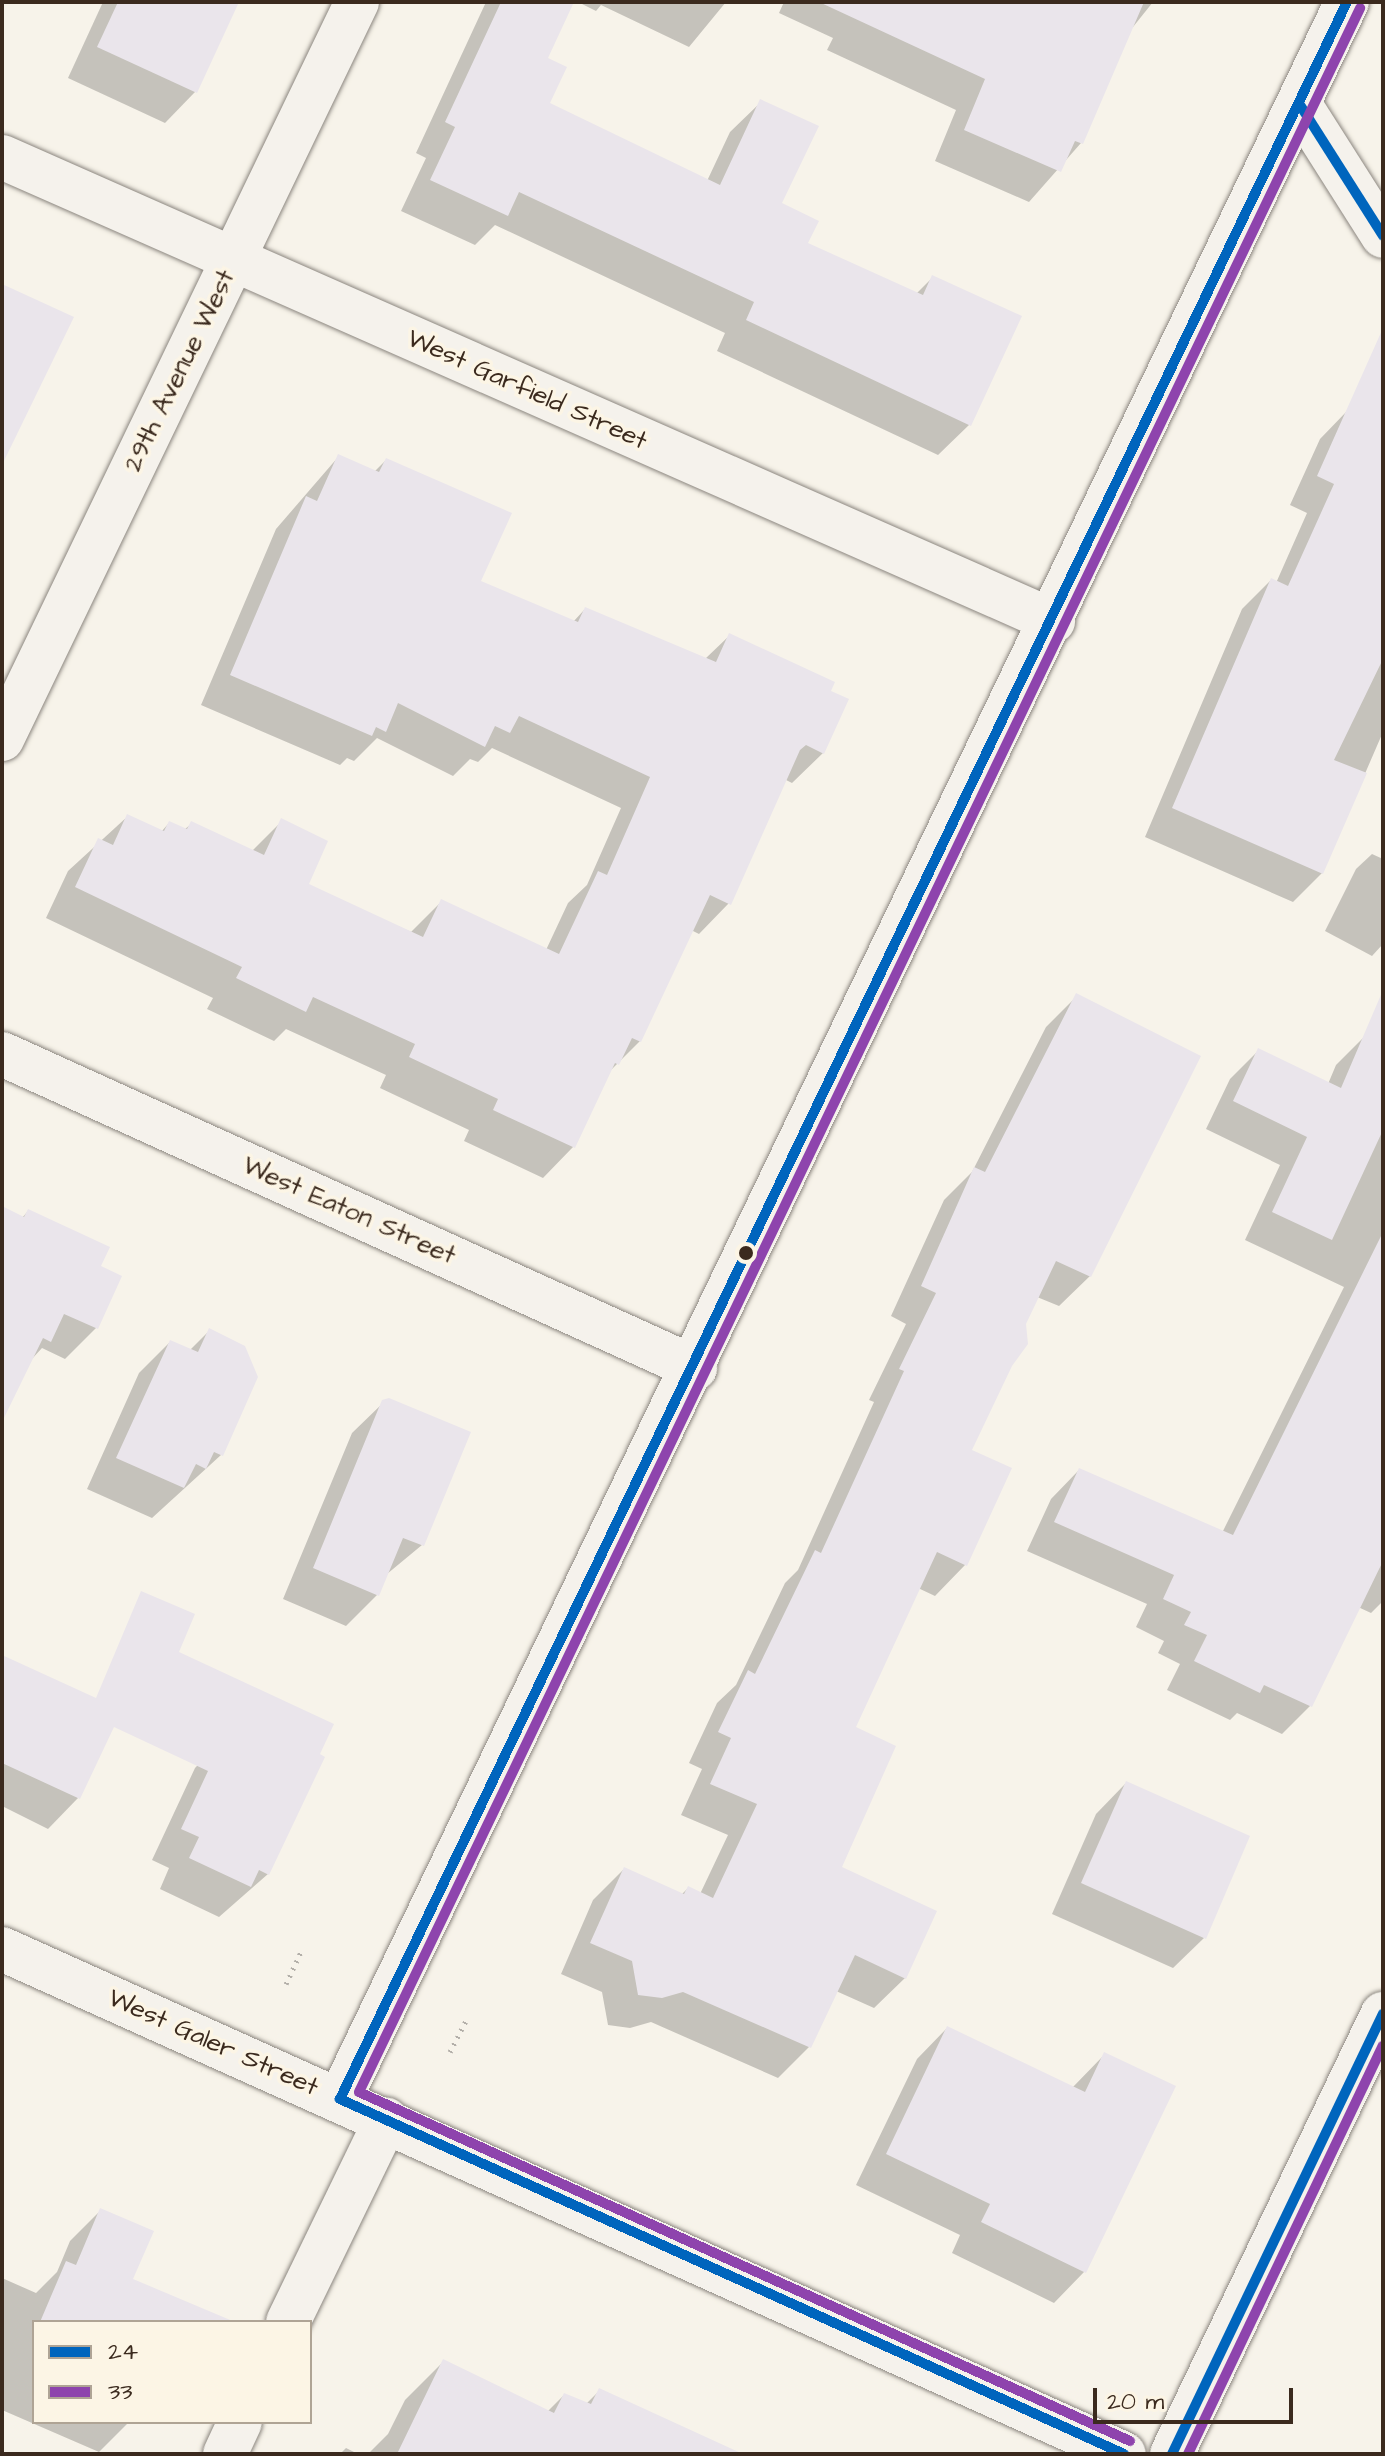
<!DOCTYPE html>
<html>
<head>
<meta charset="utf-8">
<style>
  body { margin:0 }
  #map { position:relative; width:1385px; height:2456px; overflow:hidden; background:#f7f3ea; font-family:"Architects Daughter",sans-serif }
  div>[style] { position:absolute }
  .shadow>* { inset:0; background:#0003 }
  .building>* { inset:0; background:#eae5eb }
  .path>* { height:5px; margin-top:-2.5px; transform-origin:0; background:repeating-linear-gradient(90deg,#b3afa9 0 2px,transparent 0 8px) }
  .roads { filter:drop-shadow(0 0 2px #8b867f) drop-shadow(0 0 2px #8b867f) }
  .minor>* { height:44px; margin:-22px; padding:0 22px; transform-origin:22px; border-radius:22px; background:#f5f2ec }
  .tertiary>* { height:44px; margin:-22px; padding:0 22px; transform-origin:22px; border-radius:22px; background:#f5f2ec }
  .secondary>* { height:44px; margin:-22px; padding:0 22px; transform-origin:22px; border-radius:22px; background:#f5f2ec }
  .bus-1>* { height:10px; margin:-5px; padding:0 5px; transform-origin:5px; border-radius:5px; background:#0065bd }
  .bus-2>* { height:10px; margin:-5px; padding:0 5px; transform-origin:5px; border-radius:5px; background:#8e44ad }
  .dots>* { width:22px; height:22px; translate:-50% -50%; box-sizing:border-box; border:4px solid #fcf5e5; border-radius:50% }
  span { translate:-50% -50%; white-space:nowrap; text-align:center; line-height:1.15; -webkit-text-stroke:7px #fcf5e5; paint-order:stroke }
  .street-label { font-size:26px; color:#3b2a1e }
  .frame { position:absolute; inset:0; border:4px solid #3b2a1e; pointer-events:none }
  .legend { position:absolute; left:32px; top:2320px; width:280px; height:104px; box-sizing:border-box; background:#fcf5e5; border:2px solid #afa495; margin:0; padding:10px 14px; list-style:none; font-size:24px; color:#3b2a1e }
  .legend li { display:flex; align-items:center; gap:16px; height:40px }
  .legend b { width:40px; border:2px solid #afa495 }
  .scale { position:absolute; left:1093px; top:2388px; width:200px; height:36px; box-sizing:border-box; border:4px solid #3b2a1e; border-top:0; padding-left:10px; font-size:24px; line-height:28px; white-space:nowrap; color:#3b2a1e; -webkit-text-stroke:6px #fcf5e5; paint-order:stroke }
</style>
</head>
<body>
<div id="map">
  <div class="shadow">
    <i style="clip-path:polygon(103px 2px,237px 2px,195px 92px,165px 123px,68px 78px)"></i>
    <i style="clip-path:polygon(486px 2px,572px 2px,546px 59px,547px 104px,707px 181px,730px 132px,761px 102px,779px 204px,805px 244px,916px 294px,933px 277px,969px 425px,938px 455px,717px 351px,725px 333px,495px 225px,475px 245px,401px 211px,426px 158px,416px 153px)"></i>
    <i style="clip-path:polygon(578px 2px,726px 2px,689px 47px,601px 5px,596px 11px)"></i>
    <i style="clip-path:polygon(784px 2px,1153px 2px,1129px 32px,1081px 143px,1029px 202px,935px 161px,956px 110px,827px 50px,833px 38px,779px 13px)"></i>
    <i style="clip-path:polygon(1348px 410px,1383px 426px,1383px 732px,1322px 873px,1293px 902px,1145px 837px,1242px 609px,1271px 580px,1276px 583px,1307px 513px,1290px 505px,1320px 439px)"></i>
    <i style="clip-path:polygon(339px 456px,374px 472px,386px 460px,479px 582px,573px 622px,585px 609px,705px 659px,729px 636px,828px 692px,823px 753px,792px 783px,784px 779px,729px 903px,699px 934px,691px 930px,640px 1041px,608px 1073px,573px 1147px,543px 1178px,464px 1141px,469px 1130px,380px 1088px,386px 1075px,286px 1029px,274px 1041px,207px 1009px,213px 998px,46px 918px,68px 871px,128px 816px,161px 832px,169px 823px,184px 830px,191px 824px,251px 852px,282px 821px,306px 885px,411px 932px,442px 901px,546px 950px,568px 903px,587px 885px,621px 808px,492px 748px,478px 762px,470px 759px,453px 776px,377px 738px,354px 761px,347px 758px,340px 765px,201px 705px,276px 529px)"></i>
    <i style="clip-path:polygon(1372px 854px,1383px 859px,1383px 944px,1372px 956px,1325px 931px,1356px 869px)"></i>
    <i style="clip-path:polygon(1077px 996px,1090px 1276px,1059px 1306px,1037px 1297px,970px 1451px,965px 1565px,935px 1596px,918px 1588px,853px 1728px,839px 1868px,905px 1978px,874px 2008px,836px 1991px,809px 2047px,778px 2078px,651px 2022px,630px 2028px,608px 2025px,602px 1992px,561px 1974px,593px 1900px,624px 1869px,681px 1895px,688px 1888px,700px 1894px,728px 1835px,681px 1815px,702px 1769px,689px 1763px,717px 1703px,736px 1685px,785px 1583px,798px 1570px,874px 1402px,869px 1400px,906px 1324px,891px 1316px,944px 1200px,972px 1172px,1046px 1027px)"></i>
    <i style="clip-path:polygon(1364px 1037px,1383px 1045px,1383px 1601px,1371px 1613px,1358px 1607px,1310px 1706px,1282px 1734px,1237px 1713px,1230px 1720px,1167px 1690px,1180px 1664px,1158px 1653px,1164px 1641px,1136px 1627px,1147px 1604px,1027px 1551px,1051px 1499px,1079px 1470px,1222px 1533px,1344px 1287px,1245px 1240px,1280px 1165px,1206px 1129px,1230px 1079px,1259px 1050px,1328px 1084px,1336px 1065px)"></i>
    <i style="clip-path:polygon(2px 1208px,22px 1218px,28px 1211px,98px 1267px,120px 1277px,96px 1328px,65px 1359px,42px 1348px,31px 1360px,2px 1417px)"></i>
    <i style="clip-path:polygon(209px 1331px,221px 1455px,152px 1518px,87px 1489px,139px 1373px,170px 1342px,190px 1350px)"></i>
    <i style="clip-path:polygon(384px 1402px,422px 1545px,387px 1574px,377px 1595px,346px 1626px,283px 1599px,352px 1433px)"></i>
    <i style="clip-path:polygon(2px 1657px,78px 1798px,48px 1829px,2px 1806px)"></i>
    <i style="clip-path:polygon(225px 1737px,268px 1874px,219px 1917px,160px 1889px,169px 1868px,152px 1860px,195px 1768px)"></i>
    <i style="clip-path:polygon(1126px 1783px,1204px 1938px,1173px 1968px,1052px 1914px,1096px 1814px)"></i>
    <i style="clip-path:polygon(947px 2028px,1072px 2088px,1105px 2054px,1084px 2272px,1054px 2303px,952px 2253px,960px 2235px,856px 2185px,917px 2059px)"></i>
    <i style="clip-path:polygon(100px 2211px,131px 2280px,205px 2322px,34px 2322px,34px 2422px,129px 2422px,99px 2452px,2px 2410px,2px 2278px,36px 2293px,57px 2272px,70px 2241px)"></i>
    <i style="clip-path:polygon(443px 2362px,547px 2412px,564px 2395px,586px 2404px,599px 2391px,704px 2454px,368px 2454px,388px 2434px,405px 2400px)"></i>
    <i style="clip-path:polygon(346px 2448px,358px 2454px,340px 2454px)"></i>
  </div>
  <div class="building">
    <i style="clip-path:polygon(118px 2px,239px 2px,197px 93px,97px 47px)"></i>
    <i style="clip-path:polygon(501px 2px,574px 2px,548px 58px,567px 67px,550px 103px,720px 185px,760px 99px,819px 126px,782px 203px,819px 221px,808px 243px,923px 295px,932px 275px,1022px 316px,971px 426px,746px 320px,754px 302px,519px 192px,508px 216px,430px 180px,455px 127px,445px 122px)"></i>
    <i style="clip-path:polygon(819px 2px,1144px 2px,1083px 144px,1075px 141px,1061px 172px,964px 130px,985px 79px)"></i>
    <i style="clip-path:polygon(2px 284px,74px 317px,2px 465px)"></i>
    <i style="clip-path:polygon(1383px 328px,1383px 659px,1334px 760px,1367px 773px,1323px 874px,1172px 808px,1271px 578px,1288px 586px,1334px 484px,1317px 476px)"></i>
    <i style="clip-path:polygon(338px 454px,379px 472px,386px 458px,512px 513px,481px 581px,578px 622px,585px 607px,716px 662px,729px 633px,835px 682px,831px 691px,849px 699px,824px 754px,806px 745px,800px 750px,731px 905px,710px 895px,641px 1042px,632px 1038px,619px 1065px,615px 1063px,575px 1148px,493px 1110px,498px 1099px,409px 1057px,415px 1044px,313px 997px,306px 1012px,236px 978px,242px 967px,75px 887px,98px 838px,113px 845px,127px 814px,164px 831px,169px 821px,187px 829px,191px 821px,264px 855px,281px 818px,328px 841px,309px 884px,423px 937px,441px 899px,559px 954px,598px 871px,607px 875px,650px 777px,519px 716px,510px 733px,495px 726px,485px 747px,398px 703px,386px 732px,376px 727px,372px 736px,230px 675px,306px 496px,317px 501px)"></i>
    <i style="clip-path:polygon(1383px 990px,1383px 1130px,1332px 1240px,1272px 1212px,1307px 1137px,1233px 1101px,1258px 1048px,1341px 1088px)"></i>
    <i style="clip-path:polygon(1076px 993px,1201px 1056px,1091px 1277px,1056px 1261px,1026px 1324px,1028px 1344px,1012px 1366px,972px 1450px,1012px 1468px,967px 1566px,937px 1552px,856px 1727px,896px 1746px,842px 1867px,937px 1911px,906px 1979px,855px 1955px,811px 2048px,683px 1992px,662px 1998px,638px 1995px,632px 1961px,590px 1943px,624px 1867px,684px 1894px,688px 1886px,713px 1898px,757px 1804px,710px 1784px,731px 1738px,718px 1732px,748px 1670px,755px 1674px,815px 1550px,821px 1553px,904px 1371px,899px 1369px,936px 1293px,921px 1286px,974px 1167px,985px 1172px)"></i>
    <i style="clip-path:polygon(2px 1206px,24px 1217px,28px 1209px,110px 1247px,101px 1266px,122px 1276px,98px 1329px,64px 1314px,51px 1342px,43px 1338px,2px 1422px)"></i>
    <i style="clip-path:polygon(1383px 1232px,1383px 1561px,1312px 1707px,1264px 1685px,1260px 1693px,1194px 1661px,1207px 1635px,1184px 1625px,1191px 1612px,1163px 1599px,1174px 1575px,1054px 1522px,1079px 1468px,1233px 1535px)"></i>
    <i style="clip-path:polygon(209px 1328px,245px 1346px,258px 1377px,223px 1456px,214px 1452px,206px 1469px,196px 1464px,184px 1488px,116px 1458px,170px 1340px,198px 1352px)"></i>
    <i style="clip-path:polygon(389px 1398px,471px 1432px,424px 1546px,403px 1538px,379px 1596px,313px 1568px,382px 1400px)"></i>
    <i style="clip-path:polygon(141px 1591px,195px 1614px,179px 1652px,334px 1724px,320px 1754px,325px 1757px,269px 1875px,259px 1870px,251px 1887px,189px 1858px,199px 1837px,181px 1829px,208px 1771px,114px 1727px,80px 1799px,2px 1763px,2px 1655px,96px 1698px)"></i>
    <i style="clip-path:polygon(1126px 1781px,1250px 1836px,1206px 1939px,1081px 1883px)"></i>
    <i style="clip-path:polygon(947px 2026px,1085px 2092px,1104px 2052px,1176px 2086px,1086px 2273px,981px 2222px,990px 2204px,886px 2154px)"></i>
    <i style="clip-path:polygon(100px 2208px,154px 2231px,133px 2279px,235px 2322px,40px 2322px,66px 2261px,76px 2265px)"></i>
    <i style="clip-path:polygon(443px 2359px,554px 2413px,564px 2393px,591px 2404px,599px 2388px,743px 2454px,397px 2454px)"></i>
  </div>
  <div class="path">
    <i style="left:286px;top:1984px;width:38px;rotate:-65deg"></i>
    <i style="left:450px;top:2052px;width:37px;rotate:-63deg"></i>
  </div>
  <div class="roads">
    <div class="minor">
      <i style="left:2px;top:157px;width:1149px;rotate:23.82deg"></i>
      <i style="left:2px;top:739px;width:818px;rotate:-64.28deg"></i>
      <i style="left:2px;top:1054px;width:761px;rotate:24.38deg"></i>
      <i style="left:288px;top:2322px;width:225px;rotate:-64.1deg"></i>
      <i style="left:225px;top:2454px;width:35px;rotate:-65deg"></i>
    </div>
    <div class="tertiary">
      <i style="left:1300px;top:105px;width:155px;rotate:57.6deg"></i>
      <i style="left:340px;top:2099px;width:2326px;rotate:-64.35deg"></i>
      <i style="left:1172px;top:2454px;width:488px;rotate:-64.4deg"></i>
    </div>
    <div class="secondary">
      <i style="left:2px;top:1949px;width:1230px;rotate:24.23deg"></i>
    </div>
  </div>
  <div class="bus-1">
    <i style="left:1300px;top:105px;width:155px;rotate:57.6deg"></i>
    <i style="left:1124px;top:2454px;width:861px;rotate:-155.64deg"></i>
    <i style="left:340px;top:2099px;width:2326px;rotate:-64.35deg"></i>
    <i style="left:1172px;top:2454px;width:488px;rotate:-64.4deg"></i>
  </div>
  <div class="bus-2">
    <i style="left:1130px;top:2441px;width:846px;rotate:-155.65deg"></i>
    <i style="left:359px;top:2092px;width:2312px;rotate:-64.34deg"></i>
    <i style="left:1188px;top:2454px;width:452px;rotate:-64.5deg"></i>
  </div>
  <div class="dots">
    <i style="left:746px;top:1253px;background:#3b2a1e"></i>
  </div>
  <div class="street-label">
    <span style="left:180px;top:371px;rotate:-64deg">29th Avenue West</span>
    <span style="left:527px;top:390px;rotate:24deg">West Garfield Street</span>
    <span style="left:349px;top:1211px;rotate:24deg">West Eaton Street</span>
    <span style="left:213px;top:2043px;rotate:24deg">West Galer Street</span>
  </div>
  <div class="frame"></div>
  <ul class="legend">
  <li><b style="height:10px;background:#0065bd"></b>24</li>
  <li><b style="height:10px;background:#8e44ad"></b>33</li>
  </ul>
  <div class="scale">20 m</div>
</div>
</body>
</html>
